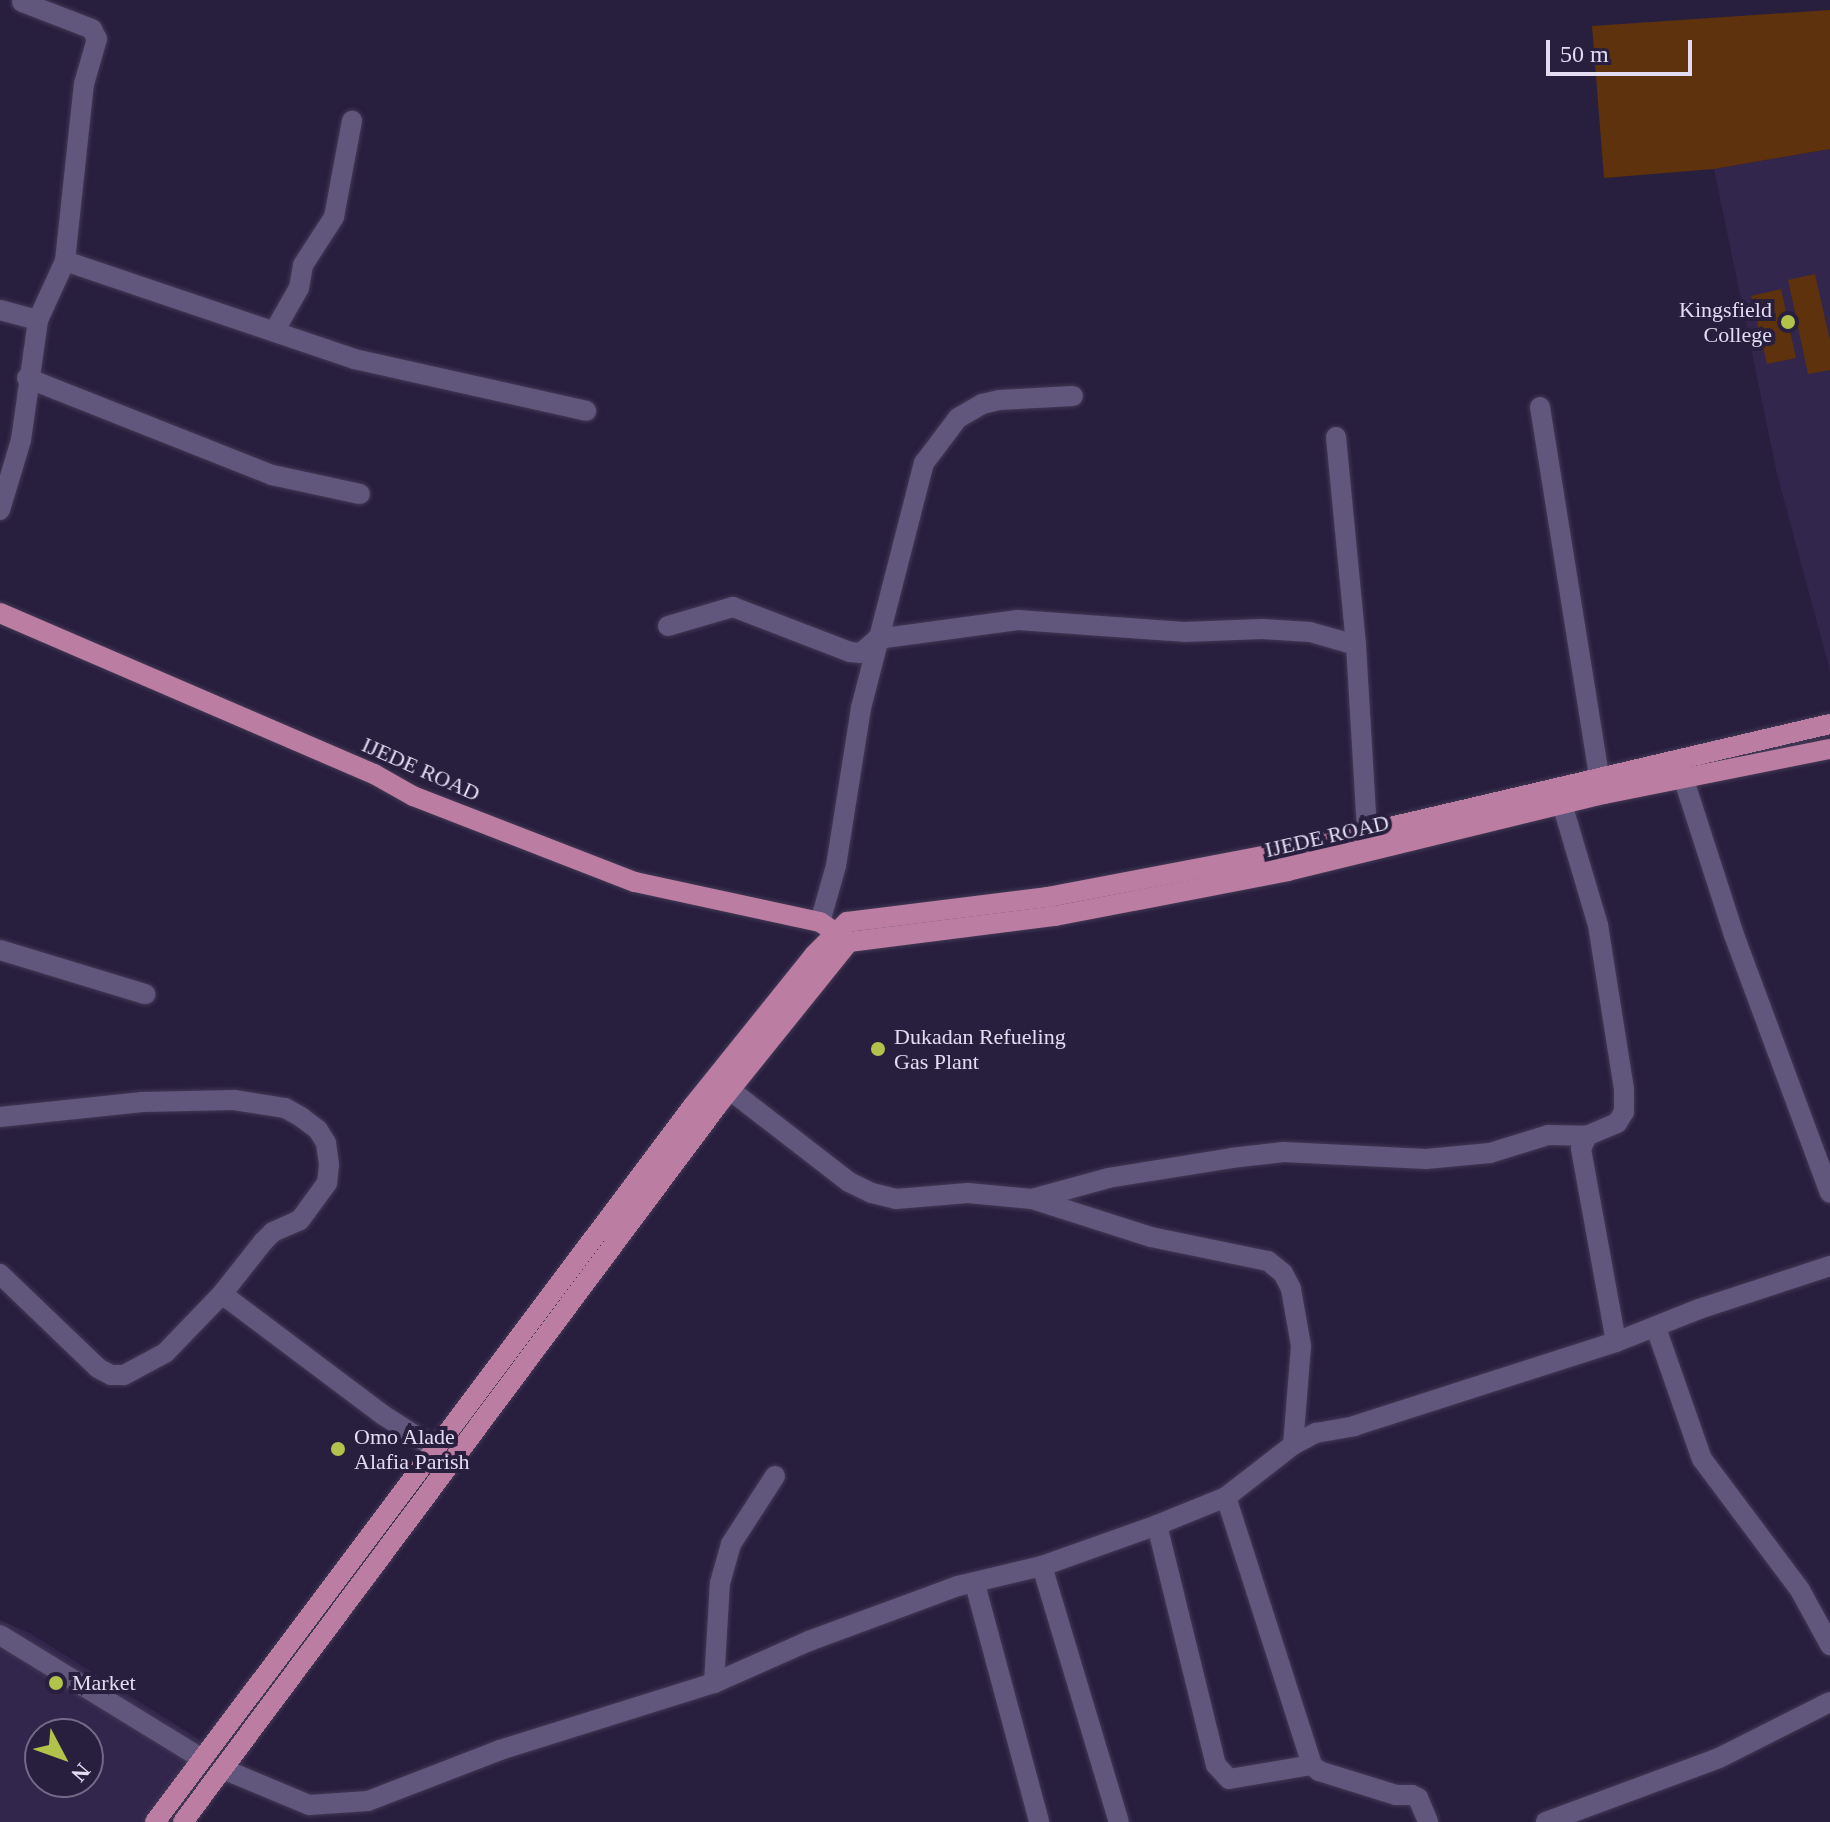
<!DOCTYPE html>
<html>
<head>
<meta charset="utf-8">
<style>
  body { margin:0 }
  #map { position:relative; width:1830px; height:1822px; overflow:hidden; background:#281e3e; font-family:Georgia,serif }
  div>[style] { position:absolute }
  .built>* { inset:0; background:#32264c }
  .green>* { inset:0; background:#5d320c }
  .roads { filter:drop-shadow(0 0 2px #433955) drop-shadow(0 0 2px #433955) }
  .minor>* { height:20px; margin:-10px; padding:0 10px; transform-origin:10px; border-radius:10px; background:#61577c }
  .major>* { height:20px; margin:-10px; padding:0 10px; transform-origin:10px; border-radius:10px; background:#bc7da2 }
  .dots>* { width:22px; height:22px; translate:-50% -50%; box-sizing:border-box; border:4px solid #281e3e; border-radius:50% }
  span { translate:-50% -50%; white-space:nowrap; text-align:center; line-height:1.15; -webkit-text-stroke:8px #281e3e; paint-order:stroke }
  .poi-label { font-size:22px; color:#e1dcf1 }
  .right { translate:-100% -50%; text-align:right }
  .left { translate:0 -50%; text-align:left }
  .street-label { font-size:22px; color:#e1dcf1 }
  .north { position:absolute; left:24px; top:1718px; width:80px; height:80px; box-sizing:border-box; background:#281e3e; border:2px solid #726a86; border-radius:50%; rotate:131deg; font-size:22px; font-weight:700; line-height:32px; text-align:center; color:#e1dcf1 }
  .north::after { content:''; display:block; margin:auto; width:28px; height:36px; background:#b2c34c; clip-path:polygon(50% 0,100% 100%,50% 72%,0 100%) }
  .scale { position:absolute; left:1546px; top:40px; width:146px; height:36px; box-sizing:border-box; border:4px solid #e1dcf1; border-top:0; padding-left:10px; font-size:24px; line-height:28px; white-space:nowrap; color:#e1dcf1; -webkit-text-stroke:6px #281e3e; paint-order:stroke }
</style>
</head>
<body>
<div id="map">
  <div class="built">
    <i style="clip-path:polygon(1830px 149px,1830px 671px,1777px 474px,1714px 169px)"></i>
    <i style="clip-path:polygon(evenodd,0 1620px,30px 1633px,204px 1742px,142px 1822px,0 1822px,0 1620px,40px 1734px,88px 1734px,88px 1782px,40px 1782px,40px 1734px)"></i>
  </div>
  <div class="green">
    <i style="clip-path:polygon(1830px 10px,1830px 149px,1714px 169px,1604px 178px,1592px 26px)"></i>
    <i style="clip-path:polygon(1815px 274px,1830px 341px,1830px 370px,1808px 374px,1788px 280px)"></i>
    <i style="clip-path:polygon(1781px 289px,1796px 358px,1767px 364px,1751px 296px)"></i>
  </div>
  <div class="roads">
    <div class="minor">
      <i style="left:65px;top:261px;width:305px;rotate:18.7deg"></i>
      <i style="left:354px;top:359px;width:238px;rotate:12.6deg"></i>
      <i style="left:0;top:310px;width:39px;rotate:15deg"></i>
      <i style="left:275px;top:330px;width:48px;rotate:-60.3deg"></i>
      <i style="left:299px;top:288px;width:23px;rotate:-80deg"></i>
      <i style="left:303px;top:265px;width:57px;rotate:-57.1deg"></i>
      <i style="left:334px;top:217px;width:98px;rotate:-79.4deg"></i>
      <i style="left:27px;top:378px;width:264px;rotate:21.6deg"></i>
      <i style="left:272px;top:475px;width:90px;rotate:12.2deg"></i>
      <i style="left:1540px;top:407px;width:375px;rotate:80.9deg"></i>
      <i style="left:1336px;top:437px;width:209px;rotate:84.5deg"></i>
      <i style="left:1356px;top:645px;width:187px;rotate:86.6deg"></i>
      <i style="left:0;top:510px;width:73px;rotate:-73.3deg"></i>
      <i style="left:21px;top:440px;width:121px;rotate:-81.9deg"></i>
      <i style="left:38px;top:320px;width:65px;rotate:-65.4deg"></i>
      <i style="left:65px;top:261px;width:178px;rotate:-83.9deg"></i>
      <i style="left:84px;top:84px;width:47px;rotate:-73.9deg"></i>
      <i style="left:97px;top:39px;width:11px;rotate:-117deg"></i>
      <i style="left:92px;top:29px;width:75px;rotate:-158.9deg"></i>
      <i style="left:668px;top:626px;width:68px;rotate:-16.3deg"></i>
      <i style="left:733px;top:607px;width:125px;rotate:21deg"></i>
      <i style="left:850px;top:652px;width:11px;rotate:5deg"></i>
      <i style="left:861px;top:653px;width:21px;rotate:-41deg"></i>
      <i style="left:877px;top:639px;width:142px;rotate:-7.7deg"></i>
      <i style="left:1018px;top:620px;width:166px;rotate:4.1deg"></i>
      <i style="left:1184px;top:632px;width:78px;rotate:-2.2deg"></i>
      <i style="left:1262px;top:629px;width:48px;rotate:3.6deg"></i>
      <i style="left:1310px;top:632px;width:48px;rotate:15.8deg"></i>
      <i style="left:1683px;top:777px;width:166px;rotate:72.1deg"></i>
      <i style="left:1734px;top:935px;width:275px;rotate:69.6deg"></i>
      <i style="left:1563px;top:807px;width:123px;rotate:73.5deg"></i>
      <i style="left:1598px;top:925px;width:167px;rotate:81deg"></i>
      <i style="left:1624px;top:1090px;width:22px;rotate:90deg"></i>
      <i style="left:1624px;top:1112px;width:13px;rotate:122deg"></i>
      <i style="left:1617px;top:1123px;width:33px;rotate:157deg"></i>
      <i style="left:1587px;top:1136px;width:14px;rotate:115deg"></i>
      <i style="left:1581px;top:1149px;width:196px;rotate:79.7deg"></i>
      <i style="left:820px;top:922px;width:58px;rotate:-74.1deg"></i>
      <i style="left:836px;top:866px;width:160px;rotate:-81deg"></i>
      <i style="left:861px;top:708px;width:253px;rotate:-75.6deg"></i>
      <i style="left:924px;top:463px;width:56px;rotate:-52.9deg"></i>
      <i style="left:958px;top:418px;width:28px;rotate:-30deg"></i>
      <i style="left:982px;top:404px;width:17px;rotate:-13deg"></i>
      <i style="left:999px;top:400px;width:74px;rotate:-3.1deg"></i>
      <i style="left:0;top:950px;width:152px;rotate:16.9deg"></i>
      <i style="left:730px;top:1090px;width:150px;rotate:37.7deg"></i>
      <i style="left:849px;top:1182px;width:25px;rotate:26deg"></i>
      <i style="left:872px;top:1193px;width:25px;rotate:14deg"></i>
      <i style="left:896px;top:1199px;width:72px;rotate:-4.8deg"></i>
      <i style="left:968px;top:1193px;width:64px;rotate:5.4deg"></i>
      <i style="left:1032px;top:1199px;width:125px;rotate:17.7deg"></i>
      <i style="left:1151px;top:1237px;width:119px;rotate:11.6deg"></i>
      <i style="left:1268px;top:1261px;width:19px;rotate:39deg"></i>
      <i style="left:1283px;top:1273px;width:18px;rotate:63deg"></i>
      <i style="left:1291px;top:1289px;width:58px;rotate:80deg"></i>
      <i style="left:1301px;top:1346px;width:99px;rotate:94.6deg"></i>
      <i style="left:0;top:1117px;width:143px;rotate:-6deg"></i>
      <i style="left:142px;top:1102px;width:92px;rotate:-1.2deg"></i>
      <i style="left:234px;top:1100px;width:52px;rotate:8.9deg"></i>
      <i style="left:285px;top:1108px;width:18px;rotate:29deg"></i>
      <i style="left:301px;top:1117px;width:21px;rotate:37deg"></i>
      <i style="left:318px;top:1130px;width:15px;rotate:58deg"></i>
      <i style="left:326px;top:1143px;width:22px;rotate:82deg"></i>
      <i style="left:329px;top:1165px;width:18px;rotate:96deg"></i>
      <i style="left:327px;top:1183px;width:46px;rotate:126.1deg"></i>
      <i style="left:300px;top:1220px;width:30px;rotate:156deg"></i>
      <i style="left:273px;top:1232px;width:14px;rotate:135deg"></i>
      <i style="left:263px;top:1242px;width:66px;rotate:128.3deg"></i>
      <i style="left:222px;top:1294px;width:82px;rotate:134deg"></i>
      <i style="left:165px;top:1353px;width:47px;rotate:151.8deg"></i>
      <i style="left:124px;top:1375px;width:13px;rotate:180deg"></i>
      <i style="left:111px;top:1375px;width:15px;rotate:-152deg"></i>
      <i style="left:98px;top:1368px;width:136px;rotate:-136.2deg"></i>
      <i style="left:1032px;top:1199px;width:79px;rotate:-15.4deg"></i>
      <i style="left:1108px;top:1178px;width:125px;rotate:-9.2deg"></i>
      <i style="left:1231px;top:1158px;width:53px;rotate:-6.5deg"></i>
      <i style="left:1284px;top:1152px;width:142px;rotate:2.8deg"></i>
      <i style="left:1426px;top:1159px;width:64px;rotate:-5.4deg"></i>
      <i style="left:1490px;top:1153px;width:61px;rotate:-17.2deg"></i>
      <i style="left:1548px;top:1135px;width:39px;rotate:1deg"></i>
      <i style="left:222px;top:1294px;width:201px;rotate:36.9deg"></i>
      <i style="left:383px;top:1415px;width:62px;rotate:32.4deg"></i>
      <i style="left:1656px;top:1328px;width:139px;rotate:70.7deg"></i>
      <i style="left:1702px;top:1459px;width:164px;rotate:53.2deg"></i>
      <i style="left:1800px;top:1590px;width:63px;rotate:61.4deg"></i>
      <i style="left:1226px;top:1497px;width:281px;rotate:72.2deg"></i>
      <i style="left:1312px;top:1765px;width:9px;rotate:41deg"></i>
      <i style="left:1319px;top:1771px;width:81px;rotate:17.3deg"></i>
      <i style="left:1396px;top:1795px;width:16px"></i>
      <i style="left:1412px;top:1795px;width:7px;rotate:27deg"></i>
      <i style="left:1418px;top:1798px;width:26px;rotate:67deg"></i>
      <i style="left:1157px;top:1525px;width:247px;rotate:76.2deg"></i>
      <i style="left:1216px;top:1765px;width:19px;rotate:47deg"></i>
      <i style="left:1229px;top:1779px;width:84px;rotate:-9.6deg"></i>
      <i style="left:1042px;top:1566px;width:267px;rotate:73.3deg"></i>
      <i style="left:975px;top:1584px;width:246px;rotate:74.9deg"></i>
      <i style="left:0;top:1635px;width:237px;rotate:31.5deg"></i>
      <i style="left:714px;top:1683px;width:100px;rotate:-86.6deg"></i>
      <i style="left:720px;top:1583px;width:41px;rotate:-74.2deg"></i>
      <i style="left:731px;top:1544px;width:81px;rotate:-57.1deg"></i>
      <i style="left:223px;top:1769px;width:93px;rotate:22.7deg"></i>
      <i style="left:309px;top:1805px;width:59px;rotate:-3.9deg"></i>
      <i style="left:368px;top:1801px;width:142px;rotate:-21.1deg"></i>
      <i style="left:500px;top:1750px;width:224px;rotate:-17.4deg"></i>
      <i style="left:714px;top:1683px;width:104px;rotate:-23.9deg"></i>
      <i style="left:809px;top:1641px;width:159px;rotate:-20.3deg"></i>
      <i style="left:958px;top:1586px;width:86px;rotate:-13.4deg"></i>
      <i style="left:1042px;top:1566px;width:122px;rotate:-19.6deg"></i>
      <i style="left:1157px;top:1525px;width:74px;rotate:-22.1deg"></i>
      <i style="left:1226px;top:1497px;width:85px;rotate:-37.8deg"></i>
      <i style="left:1293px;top:1445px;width:26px;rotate:-28deg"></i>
      <i style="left:1316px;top:1433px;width:39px;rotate:-10deg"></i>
      <i style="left:1354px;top:1426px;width:275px;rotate:-17.8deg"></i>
      <i style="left:1616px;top:1342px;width:89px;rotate:-21.7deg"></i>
      <i style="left:1699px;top:1309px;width:138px;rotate:-18.2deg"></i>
      <i style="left:1546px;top:1822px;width:184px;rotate:-20.3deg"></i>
      <i style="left:1719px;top:1758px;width:124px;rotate:-26.8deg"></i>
    </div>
    <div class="major">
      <i style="left:0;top:613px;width:407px;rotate:23.3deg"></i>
      <i style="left:374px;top:774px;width:45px;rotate:29.4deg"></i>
      <i style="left:413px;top:796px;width:238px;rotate:21.2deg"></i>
      <i style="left:635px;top:882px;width:189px;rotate:12.2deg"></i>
      <i style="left:820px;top:922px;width:29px;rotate:34deg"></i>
      <i style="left:849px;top:942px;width:208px;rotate:-7.2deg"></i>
      <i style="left:1055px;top:916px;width:237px;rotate:-10.9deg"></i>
      <i style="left:1288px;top:871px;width:325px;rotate:-13.7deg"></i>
      <i style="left:1604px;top:794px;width:230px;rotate:-11.3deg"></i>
      <i style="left:155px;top:1822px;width:894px;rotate:-53.09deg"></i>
      <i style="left:692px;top:1107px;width:195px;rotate:-51.2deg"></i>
      <i style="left:814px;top:955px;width:47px;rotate:-45deg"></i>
      <i style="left:847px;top:922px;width:203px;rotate:-7.1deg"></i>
      <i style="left:1048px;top:897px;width:235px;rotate:-10.8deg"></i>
      <i style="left:1279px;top:853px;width:566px;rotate:-13.18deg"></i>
      <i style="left:183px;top:1822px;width:893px;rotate:-53.28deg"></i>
      <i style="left:717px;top:1106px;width:211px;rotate:-51.2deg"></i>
    </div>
  </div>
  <div class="dots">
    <i style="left:1788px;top:322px;background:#b2c34c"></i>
    <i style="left:878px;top:1049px;background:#b2c34c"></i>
    <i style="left:338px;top:1449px;background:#b2c34c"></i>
    <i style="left:56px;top:1683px;background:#b2c34c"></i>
  </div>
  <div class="poi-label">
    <span class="right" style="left:1772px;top:322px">Kingsfield<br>College</span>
    <span class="left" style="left:894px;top:1049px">Dukadan Refueling<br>Gas Plant</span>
    <span class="left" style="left:354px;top:1449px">Omo Alade<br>Alafia Parish</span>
    <span class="left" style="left:72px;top:1683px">Market</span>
  </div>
  <div class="street-label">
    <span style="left:421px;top:769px;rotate:24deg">IJEDE ROAD</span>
    <span style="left:1327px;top:836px;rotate:-13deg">IJEDE ROAD</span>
  </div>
  <div class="north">N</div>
  <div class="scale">50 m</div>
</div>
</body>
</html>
